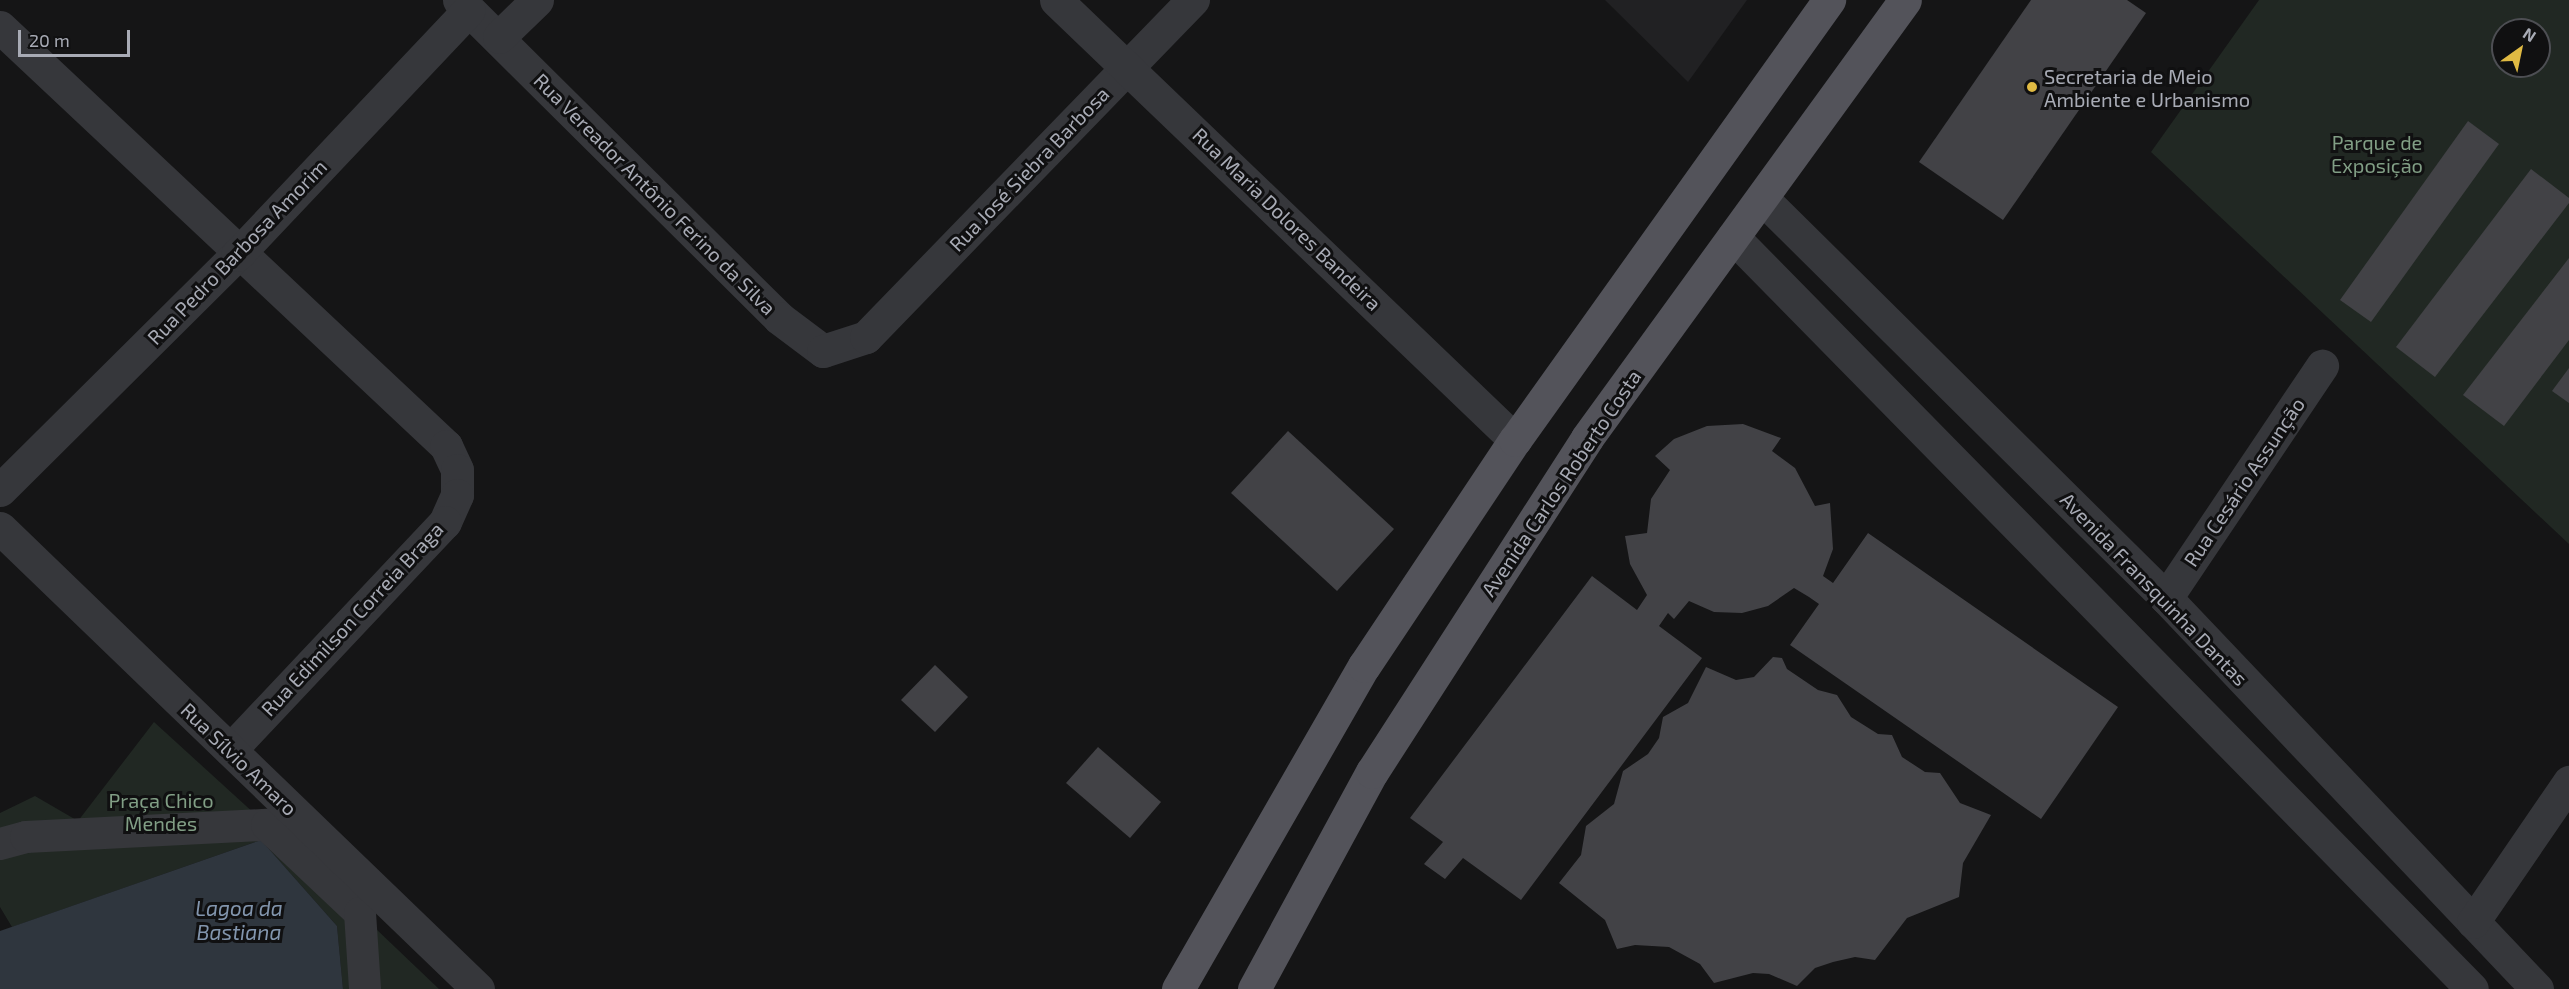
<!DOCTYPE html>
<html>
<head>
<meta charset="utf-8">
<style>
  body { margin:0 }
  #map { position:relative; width:2569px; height:989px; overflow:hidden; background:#151516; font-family:"Exo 2",sans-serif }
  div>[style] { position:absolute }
  .built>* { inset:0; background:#212123 }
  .green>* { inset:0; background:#212823 }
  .water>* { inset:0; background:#2f363e }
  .building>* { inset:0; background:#424246 }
  .pedestrian>* { height:32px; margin:-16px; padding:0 16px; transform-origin:16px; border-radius:16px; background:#36373b }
  .minor>* { height:33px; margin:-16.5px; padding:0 16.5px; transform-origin:16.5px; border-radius:16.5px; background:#36373b }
  .primary>* { height:33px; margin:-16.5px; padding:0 16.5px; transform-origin:16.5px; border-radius:16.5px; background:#53535a }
  .dots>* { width:16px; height:16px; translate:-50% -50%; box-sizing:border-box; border:3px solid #101011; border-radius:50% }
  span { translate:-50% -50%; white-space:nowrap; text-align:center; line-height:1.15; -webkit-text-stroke:6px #101011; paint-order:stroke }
  .poi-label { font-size:20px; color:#a8abb5 }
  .left { translate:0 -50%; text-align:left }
  .park-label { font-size:20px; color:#819e85 }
  .street-label { font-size:20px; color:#a8abb5 }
  .water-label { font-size:21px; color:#8295ad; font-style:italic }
  .north { position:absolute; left:2491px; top:18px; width:60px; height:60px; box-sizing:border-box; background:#101011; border:2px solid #4d4e53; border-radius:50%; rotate:33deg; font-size:16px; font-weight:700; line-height:24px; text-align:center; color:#a8abb5 }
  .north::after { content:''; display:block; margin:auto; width:21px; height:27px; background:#e0ba43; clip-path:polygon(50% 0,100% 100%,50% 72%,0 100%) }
  .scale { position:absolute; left:18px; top:30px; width:112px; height:27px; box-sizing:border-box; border:3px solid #a8abb5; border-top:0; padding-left:8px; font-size:18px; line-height:21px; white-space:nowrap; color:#a8abb5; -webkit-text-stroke:4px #101011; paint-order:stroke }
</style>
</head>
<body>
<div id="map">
  <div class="built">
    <i style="clip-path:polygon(1605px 0,1747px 0,1688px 82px)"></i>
  </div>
  <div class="green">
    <i style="clip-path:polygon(evenodd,2259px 0,2569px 0,2569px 544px,2151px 152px,2259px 0,2503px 30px,2539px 30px,2539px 66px,2503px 66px,2503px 30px)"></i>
    <i style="clip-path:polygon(154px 722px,267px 825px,439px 989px,343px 989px,337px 926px,261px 840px,12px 927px,0 907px,0 813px,35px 796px,78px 821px)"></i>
  </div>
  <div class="water">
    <i style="clip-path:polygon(261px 840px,337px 926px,343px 989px,0 989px,0 931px)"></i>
  </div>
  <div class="building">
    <i style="clip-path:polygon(2031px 0,2127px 0,2146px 13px,2003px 220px,1919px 162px)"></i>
    <i style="clip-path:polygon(2468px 121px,2499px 144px,2371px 322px,2340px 300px)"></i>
    <i style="clip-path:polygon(2531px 169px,2569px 198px,2569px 203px,2435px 377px,2396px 347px)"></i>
    <i style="clip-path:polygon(2569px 258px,2569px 340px,2504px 426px,2463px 395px)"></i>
    <i style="clip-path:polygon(2569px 368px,2569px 403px,2552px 391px)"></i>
    <i style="clip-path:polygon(1743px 424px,1781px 438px,1772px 451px,1795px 468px,1815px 506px,1830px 503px,1833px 549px,1823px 576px,1833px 583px,1868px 533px,2118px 707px,2041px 819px,1790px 645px,1819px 604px,1809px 597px,1794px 588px,1768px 606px,1742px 613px,1714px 612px,1689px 601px,1674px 619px,1668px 613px,1659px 626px,1702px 658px,1521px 900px,1463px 858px,1445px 879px,1424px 864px,1443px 842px,1410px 818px,1592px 576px,1637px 610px,1647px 595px,1630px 564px,1625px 536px,1647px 533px,1651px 499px,1670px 470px,1655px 456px,1674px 439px,1707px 426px)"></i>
    <i style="clip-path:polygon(1288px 431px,1394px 529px,1337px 591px,1231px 493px)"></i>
    <i style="clip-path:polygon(1773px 657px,1782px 658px,1787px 669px,1818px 690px,1837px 695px,1851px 717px,1878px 734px,1892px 735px,1902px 757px,1925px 772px,1940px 773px,1960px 803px,1991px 815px,1963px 863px,1959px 897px,1907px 918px,1875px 960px,1855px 957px,1833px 962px,1815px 968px,1797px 986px,1769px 974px,1753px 973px,1714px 983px,1700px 964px,1669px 947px,1635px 945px,1617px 949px,1605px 920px,1559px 883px,1581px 855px,1586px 826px,1614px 804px,1623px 771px,1648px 754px,1659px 738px,1663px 717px,1688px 703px,1706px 667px,1736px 680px,1754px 677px)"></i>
    <i style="clip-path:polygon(935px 665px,968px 697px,935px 732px,901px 700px)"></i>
    <i style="clip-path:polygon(1098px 747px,1161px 802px,1130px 838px,1066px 783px)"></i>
  </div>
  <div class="pedestrian">
    <i style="left:0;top:844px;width:27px;rotate:-15deg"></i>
    <i style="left:26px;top:837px;width:241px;rotate:-2.9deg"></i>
    <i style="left:267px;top:825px;width:128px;rotate:43.4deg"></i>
    <i style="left:360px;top:913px;width:76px;rotate:86.2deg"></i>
  </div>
  <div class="minor">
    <i style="left:459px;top:0;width:451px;rotate:44.8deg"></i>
    <i style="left:779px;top:318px;width:55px;rotate:36.9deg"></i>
    <i style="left:823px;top:351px;width:45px;rotate:-18deg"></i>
    <i style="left:866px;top:337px;width:470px;rotate:-45.9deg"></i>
    <i style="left:1056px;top:0;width:636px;rotate:43.79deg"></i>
    <i style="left:0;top:27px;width:612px;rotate:43.21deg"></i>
    <i style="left:446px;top:446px;width:26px;rotate:65deg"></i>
    <i style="left:457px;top:470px;width:25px;rotate:90deg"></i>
    <i style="left:457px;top:495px;width:30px;rotate:114deg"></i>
    <i style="left:445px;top:522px;width:313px;rotate:133.3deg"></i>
    <i style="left:499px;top:37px;width:53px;rotate:-44.2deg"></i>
    <i style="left:1762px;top:198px;width:569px;rotate:44.71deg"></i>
    <i style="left:2166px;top:598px;width:539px;rotate:46.5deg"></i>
    <i style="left:1733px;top:237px;width:1054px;rotate:45.5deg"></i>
    <i style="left:0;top:490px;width:334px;rotate:-44.8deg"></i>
    <i style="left:237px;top:255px;width:337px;rotate:-46.6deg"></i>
    <i style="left:0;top:528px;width:664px;rotate:43.96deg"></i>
    <i style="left:2166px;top:598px;width:280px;rotate:-56.1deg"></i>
    <i style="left:2473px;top:922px;width:170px;rotate:-55.6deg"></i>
  </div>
  <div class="primary">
    <i style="left:1178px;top:989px;width:373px;rotate:-60.1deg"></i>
    <i style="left:1364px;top:666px;width:272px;rotate:-56.3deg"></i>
    <i style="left:1515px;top:440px;width:541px;rotate:-54.49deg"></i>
    <i style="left:1254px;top:989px;width:247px;rotate:-61.5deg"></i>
    <i style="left:1372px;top:772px;width:397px;rotate:-57.2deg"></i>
    <i style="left:1587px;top:438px;width:541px;rotate:-54.02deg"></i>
  </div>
  <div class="dots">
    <i style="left:2032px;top:87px;background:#e0ba43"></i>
  </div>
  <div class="poi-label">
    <span class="left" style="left:2044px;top:88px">Secretaria de Meio<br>Ambiente e Urbanismo</span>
  </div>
  <div class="park-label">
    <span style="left:2377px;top:154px">Parque de<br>Exposição</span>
    <span style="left:161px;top:812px">Praça Chico<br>Mendes</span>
  </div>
  <div class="street-label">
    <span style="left:1029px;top:169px;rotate:-46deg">Rua José Siebra Barbosa</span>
    <span style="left:655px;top:194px;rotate:45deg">Rua Vereador Antônio Ferino da Silva</span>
    <span style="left:1287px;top:219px;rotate:44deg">Rua Maria Dolores Bandeira</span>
    <span style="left:237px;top:252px;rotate:-46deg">Rua Pedro Barbosa Amorim</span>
    <span style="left:2244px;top:482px;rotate:-56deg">Rua Cesário Assunção</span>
    <span style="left:1561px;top:483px;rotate:-56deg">Avenida Carlos Roberto Costa</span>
    <span style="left:2154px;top:589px;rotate:46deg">Avenida Fransquinha Dantas</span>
    <span style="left:352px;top:619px;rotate:-47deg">Rua Edimilson Correia Braga</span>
    <span style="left:239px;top:759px;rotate:44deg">Rua Sílvio Amaro</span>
  </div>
  <div class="water-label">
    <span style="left:239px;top:920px">Lagoa da<br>Bastiana</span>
  </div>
  <div class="north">N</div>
  <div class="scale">20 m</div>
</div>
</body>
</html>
